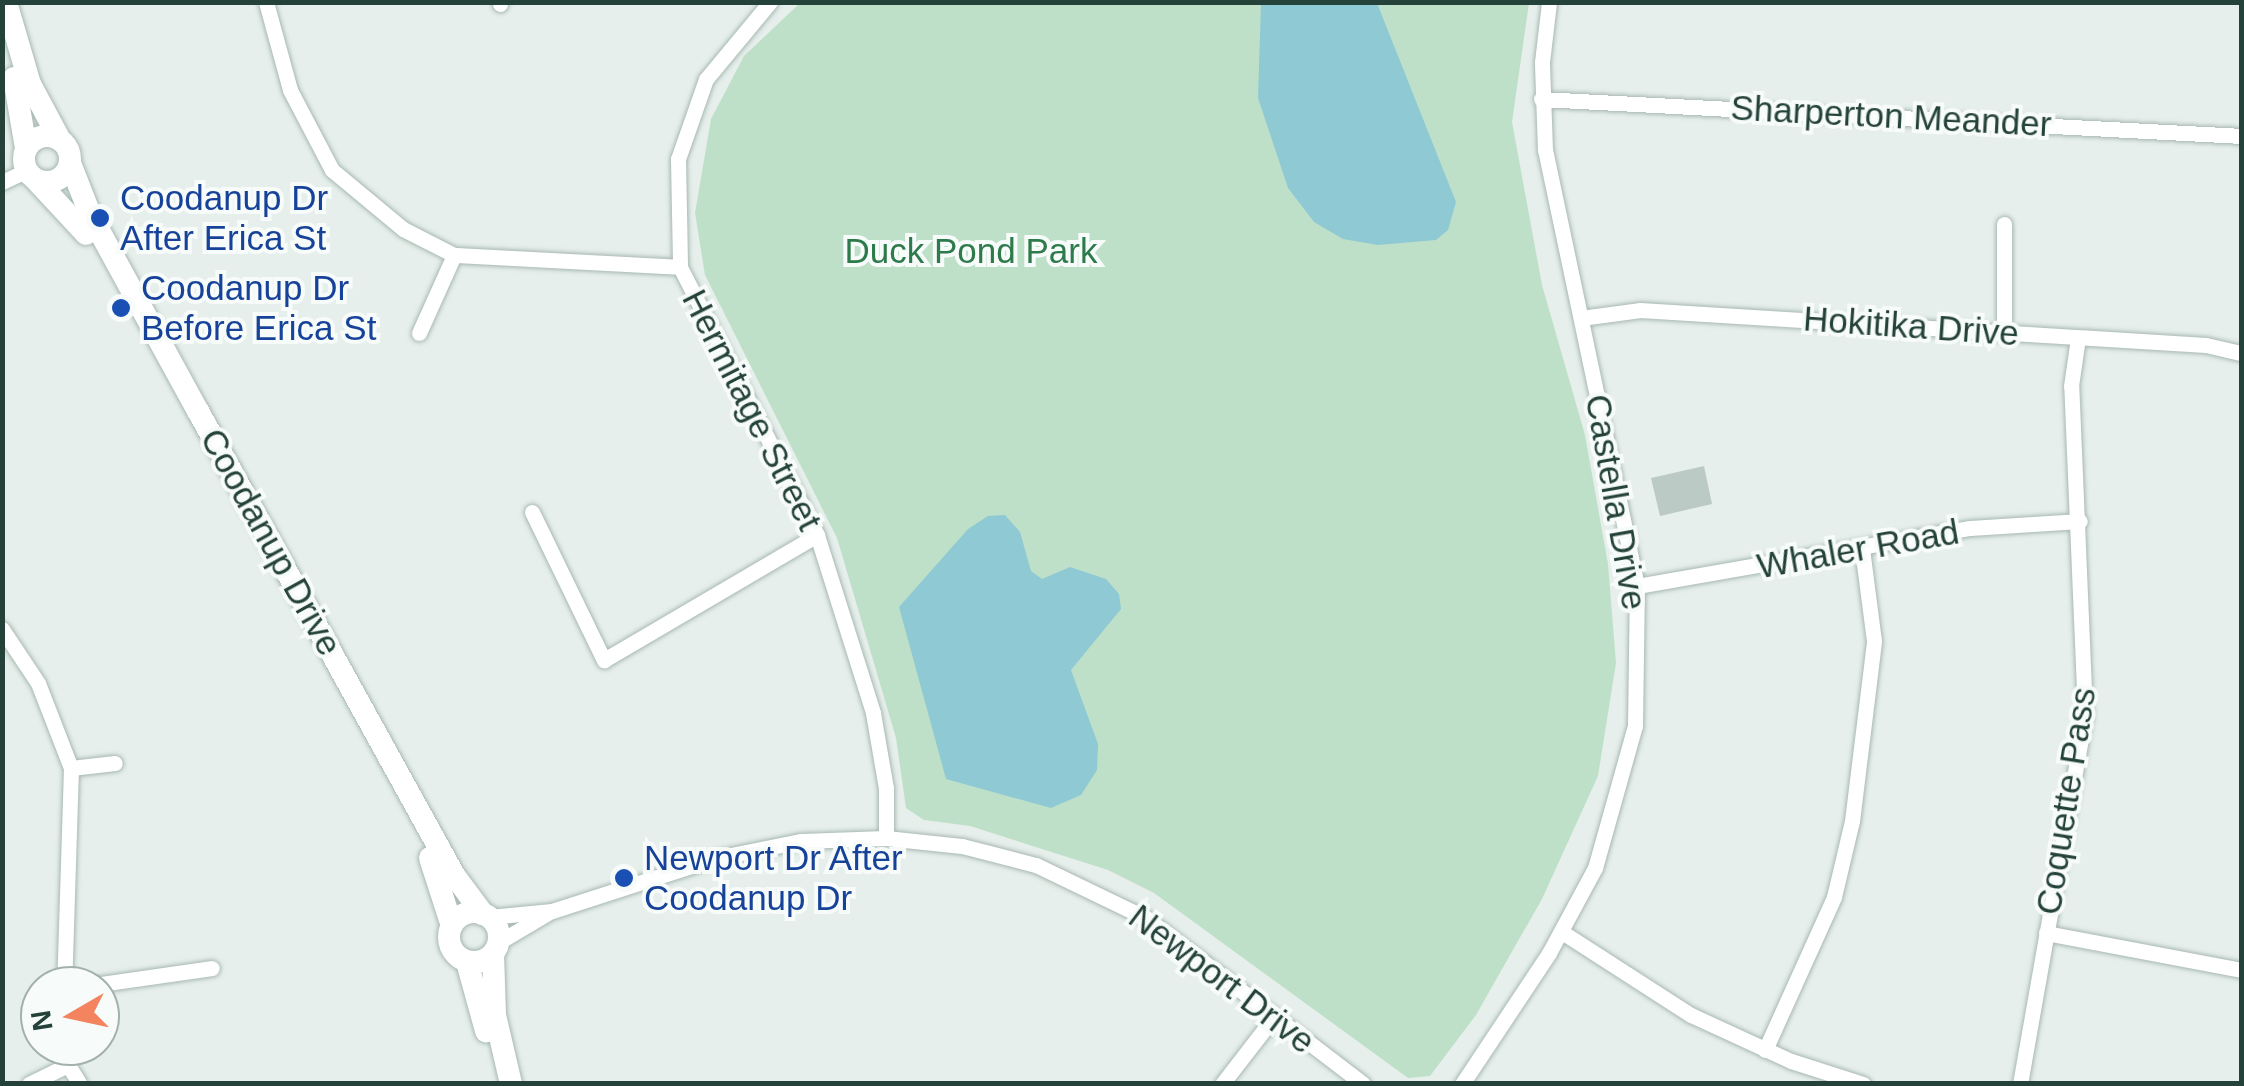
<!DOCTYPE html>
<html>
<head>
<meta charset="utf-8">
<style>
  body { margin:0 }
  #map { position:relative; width:2244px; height:1086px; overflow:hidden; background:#e6efeb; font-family:Helvetica,sans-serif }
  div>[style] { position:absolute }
  .green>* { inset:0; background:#bfe0c8 }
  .water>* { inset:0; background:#8ec9d4 }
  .building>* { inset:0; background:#bbcac4 }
  .roads { filter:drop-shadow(0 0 2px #a8b8b2) drop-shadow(0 0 2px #a8b8b2) }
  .minor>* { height:15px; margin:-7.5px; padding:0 7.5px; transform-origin:7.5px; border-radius:7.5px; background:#fff }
  .secondary>* { height:22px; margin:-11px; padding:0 11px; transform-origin:11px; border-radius:11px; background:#fff }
  .secondary>.ring { margin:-11px; padding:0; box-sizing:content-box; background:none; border:22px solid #fff; border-radius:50% }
  .dots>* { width:28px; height:28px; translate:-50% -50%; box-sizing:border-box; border:5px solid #f7fbf9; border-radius:50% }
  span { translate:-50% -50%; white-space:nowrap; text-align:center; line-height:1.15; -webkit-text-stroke:8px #f7fbf9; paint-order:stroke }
  .street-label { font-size:35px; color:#24423a }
  .transit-label { font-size:35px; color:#164399 }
  .left { translate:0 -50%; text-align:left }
  .park-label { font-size:35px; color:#2d7a4b }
  .frame { position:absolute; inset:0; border:5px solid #24423a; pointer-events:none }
  .north { position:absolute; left:20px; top:966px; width:100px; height:100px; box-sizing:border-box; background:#f7fbf9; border:2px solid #a3b1ad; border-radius:50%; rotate:261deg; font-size:28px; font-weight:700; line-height:40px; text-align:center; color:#24423a }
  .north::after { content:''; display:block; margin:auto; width:35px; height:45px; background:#f4845f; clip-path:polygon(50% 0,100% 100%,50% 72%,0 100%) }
</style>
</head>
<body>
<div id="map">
  <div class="green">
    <i style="clip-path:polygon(800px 3px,1529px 3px,1512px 122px,1542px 285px,1585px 435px,1608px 564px,1616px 663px,1598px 776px,1542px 899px,1476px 1015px,1430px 1076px,1408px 1078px,1154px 893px,1108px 870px,970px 826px,924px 820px,906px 808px,896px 738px,837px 538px,705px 275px,695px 213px,711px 119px,744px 56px)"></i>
  </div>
  <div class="water">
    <i style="clip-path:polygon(1261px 2px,1377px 3px,1456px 202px,1448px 230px,1436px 240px,1378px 245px,1343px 239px,1314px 222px,1288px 188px,1258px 98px)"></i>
    <i style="clip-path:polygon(1005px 515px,1020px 532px,1031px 571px,1042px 579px,1070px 567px,1106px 579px,1119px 594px,1121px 609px,1071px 670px,1098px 744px,1097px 770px,1081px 795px,1051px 808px,946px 779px,899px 607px,968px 529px,988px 516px)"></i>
  </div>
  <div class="building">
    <i style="clip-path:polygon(1704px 466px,1712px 504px,1660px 516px,1651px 478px)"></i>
  </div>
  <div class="roads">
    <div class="minor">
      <i style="left:266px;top:2px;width:91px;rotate:74.7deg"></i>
      <i style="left:290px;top:90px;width:90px;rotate:62.3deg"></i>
      <i style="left:332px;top:170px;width:92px;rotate:39.7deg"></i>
      <i style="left:403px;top:229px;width:57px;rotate:27deg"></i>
      <i style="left:454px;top:255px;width:226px;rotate:3deg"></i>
      <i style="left:500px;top:2px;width:2px;rotate:90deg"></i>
      <i style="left:770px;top:2px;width:100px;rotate:129.7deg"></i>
      <i style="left:706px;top:79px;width:85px;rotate:109.3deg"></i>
      <i style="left:678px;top:159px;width:108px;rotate:88.9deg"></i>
      <i style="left:680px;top:267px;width:301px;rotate:62.9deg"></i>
      <i style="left:817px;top:535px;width:187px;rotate:72.5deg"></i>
      <i style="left:873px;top:713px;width:76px;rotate:80.2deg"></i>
      <i style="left:886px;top:788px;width:50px;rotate:90deg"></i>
      <i style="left:1541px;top:99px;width:702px;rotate:3.02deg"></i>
      <i style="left:2px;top:182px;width:26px;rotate:-25deg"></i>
      <i style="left:2004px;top:224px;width:107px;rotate:90deg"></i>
      <i style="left:1581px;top:318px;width:60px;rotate:-7.7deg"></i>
      <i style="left:1640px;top:310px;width:567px;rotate:3.54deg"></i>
      <i style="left:2206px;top:345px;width:37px;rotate:13deg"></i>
      <i style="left:419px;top:333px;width:85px;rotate:-65.8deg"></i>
      <i style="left:532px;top:512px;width:165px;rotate:64.1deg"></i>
      <i style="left:604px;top:660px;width:247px;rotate:-30.4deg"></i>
      <i style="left:1637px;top:586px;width:338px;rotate:-9.9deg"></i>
      <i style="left:1970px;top:528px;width:110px;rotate:-3.6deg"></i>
      <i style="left:2px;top:629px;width:65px;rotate:56.3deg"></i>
      <i style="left:38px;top:683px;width:91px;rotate:68.8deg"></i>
      <i style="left:71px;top:768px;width:218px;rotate:91.8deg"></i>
      <i style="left:71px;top:768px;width:44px;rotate:-6.5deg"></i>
      <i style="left:489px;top:917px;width:63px;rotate:-5.4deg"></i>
      <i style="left:552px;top:911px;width:172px;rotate:-17.9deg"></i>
      <i style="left:716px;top:858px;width:87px;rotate:-11.3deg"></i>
      <i style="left:801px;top:841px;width:85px;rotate:-2deg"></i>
      <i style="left:886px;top:838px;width:76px;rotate:6deg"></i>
      <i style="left:962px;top:846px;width:76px;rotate:14.4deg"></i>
      <i style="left:1036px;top:865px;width:122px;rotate:25.7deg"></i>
      <i style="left:1146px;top:918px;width:273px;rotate:37.4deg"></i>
      <i style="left:1562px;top:932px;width:153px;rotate:32.8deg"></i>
      <i style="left:1691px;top:1015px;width:110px;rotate:24.7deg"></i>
      <i style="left:1791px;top:1061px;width:76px;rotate:17.7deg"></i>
      <i style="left:2046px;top:933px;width:199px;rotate:10.7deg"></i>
      <i style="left:499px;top:942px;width:57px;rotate:-30.6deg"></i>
      <i style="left:86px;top:986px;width:127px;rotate:-8.1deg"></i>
      <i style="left:67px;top:1046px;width:19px;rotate:87deg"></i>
      <i style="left:68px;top:1065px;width:22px;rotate:58deg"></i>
      <i style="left:1765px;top:1050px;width:168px;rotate:-65.7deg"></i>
      <i style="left:1834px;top:897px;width:78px;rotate:-76.7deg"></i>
      <i style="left:1852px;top:821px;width:181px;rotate:-83deg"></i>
      <i style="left:1874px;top:641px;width:94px;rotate:-97.4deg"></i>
      <i style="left:29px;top:1084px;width:43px;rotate:-26deg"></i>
      <i style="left:1222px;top:1084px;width:83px;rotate:-52.3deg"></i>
      <i style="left:1462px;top:1084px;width:157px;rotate:-56.4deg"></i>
      <i style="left:1549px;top:953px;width:97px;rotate:-61.6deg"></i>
      <i style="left:1595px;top:868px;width:148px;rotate:-74.3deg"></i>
      <i style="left:1635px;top:726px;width:140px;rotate:-89.2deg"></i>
      <i style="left:1637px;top:586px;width:446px;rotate:-101.9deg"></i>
      <i style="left:1545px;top:150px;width:88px;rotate:-92deg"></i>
      <i style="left:1542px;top:62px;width:60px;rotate:-83.3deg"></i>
      <i style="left:2020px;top:1084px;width:376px;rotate:-80deg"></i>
      <i style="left:2085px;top:714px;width:328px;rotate:-92.4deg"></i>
      <i style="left:2071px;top:386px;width:49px;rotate:-81.7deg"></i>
    </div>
    <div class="secondary">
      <i style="left:6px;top:2px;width:85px;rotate:73.7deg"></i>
      <i style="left:30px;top:84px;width:64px;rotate:61.8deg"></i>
      <i style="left:14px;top:78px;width:71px;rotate:80.3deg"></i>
      <i class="ring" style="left:24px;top:136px;width:24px;height:24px"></i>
      <i style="left:70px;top:163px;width:55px;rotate:68.6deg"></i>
      <i style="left:90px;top:214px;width:225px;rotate:61.3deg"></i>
      <i style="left:198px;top:411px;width:530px;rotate:61.11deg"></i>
      <i style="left:454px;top:875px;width:49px;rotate:53.4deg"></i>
      <i style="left:37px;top:181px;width:72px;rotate:47.2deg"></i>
      <i style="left:430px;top:858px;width:71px;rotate:72.1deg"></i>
      <i class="ring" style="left:449px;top:912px;width:28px;height:28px"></i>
      <i style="left:493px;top:954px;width:61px;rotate:88.1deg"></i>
      <i style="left:495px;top:1015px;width:71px;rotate:76.9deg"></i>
      <i style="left:467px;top:962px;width:72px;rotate:74.6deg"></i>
    </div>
  </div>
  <div class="dots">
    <i style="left:100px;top:218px;background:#1a4fb4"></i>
    <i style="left:121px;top:308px;background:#1a4fb4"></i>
    <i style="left:624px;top:878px;background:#1a4fb4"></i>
  </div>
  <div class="street-label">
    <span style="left:1891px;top:116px;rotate:3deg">Sharperton Meander</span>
    <span style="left:1911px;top:326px;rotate:4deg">Hokitika Drive</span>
    <span style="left:752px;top:410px;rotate:63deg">Hermitage Street</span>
    <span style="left:1616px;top:502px;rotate:80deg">Castella Drive</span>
    <span style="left:271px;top:542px;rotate:61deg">Coodanup Drive</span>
    <span style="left:1858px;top:549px;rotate:-10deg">Whaler Road</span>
    <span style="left:2066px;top:801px;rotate:-81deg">Coquette Pass</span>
    <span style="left:1222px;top:979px;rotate:37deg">Newport Drive</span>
  </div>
  <div class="transit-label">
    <span class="left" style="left:120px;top:218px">Coodanup Dr<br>After Erica St</span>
    <span class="left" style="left:141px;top:308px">Coodanup Dr<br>Before Erica St</span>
    <span class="left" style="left:644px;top:878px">Newport Dr After<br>Coodanup Dr</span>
  </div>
  <div class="park-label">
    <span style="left:971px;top:251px">Duck Pond Park</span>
  </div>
  <div class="frame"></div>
  <div class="north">N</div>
</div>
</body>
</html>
